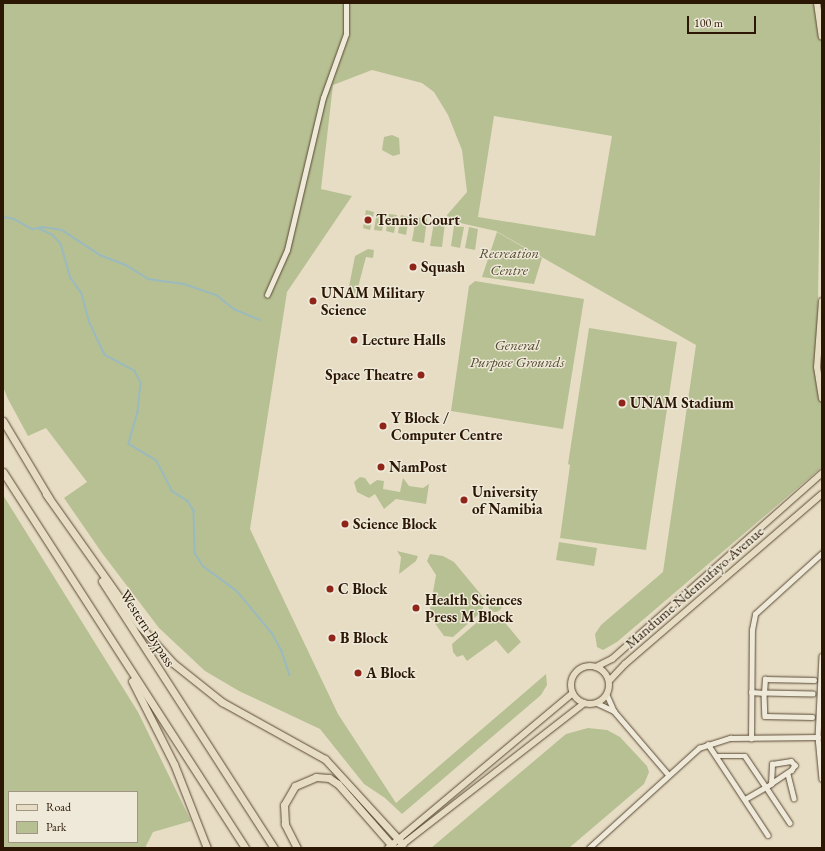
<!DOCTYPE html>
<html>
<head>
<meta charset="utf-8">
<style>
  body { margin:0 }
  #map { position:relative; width:825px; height:851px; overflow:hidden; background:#e7ddc4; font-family:"EB Garamond",serif }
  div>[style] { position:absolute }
  .green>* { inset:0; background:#b7c093 }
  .round { border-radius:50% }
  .stream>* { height:1.5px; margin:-0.75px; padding:0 0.75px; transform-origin:0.75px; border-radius:0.75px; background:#9bbabe }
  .roads { filter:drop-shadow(0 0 1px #5a4834) drop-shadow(0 0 1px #5a4834) }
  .minor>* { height:4.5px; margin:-2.25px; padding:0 2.25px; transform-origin:2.25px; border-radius:2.25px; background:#efe9d9 }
  .major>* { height:6px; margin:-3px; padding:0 3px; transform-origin:3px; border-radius:3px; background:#e7ddc4 }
  .major>.ring { margin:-3px; padding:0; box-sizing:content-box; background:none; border:6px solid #e7ddc4; border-radius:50% }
  .highway>* { height:7px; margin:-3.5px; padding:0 3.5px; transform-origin:3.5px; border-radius:3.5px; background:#e7ddc4 }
  .dots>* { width:11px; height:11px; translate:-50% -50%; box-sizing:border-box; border:2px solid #efe9d9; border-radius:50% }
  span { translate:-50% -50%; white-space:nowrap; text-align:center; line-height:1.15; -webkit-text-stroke:3px #efe9d9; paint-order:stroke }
  .poi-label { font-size:15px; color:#2b1704; font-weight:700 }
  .left { translate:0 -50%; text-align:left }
  .right { translate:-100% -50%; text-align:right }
  .park-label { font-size:15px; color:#554a2f; font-style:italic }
  .street-label { font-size:15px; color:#2b1704 }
  .frame { position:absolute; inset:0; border:4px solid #2b1704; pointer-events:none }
  .legend { position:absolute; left:8px; top:791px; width:130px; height:52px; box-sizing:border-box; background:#efe9d9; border:1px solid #a19584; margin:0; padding:5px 7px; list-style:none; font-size:12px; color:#2b1704 }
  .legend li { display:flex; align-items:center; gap:8px; height:20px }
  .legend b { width:20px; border:1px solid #a19584 }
  .scale { position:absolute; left:687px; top:16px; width:69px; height:18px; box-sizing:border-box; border:2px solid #2b1704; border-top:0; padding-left:5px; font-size:12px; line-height:14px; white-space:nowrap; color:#2b1704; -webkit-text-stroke:3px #efe9d9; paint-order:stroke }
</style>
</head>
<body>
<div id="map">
  <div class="green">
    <i style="clip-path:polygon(evenodd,3px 3px,817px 3px,822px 37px,817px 367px,822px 399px,822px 467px,617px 642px,603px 650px,597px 647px,595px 634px,601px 625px,663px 572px,696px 345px,496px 231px,447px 220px,447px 215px,467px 192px,462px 150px,448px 115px,434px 92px,422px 83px,372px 70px,333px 85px,321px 189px,352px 196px,287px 292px,250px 529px,338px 714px,396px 803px,546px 674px,547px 685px,541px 695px,402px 814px,385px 798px,364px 784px,320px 729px,239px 691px,205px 671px,159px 628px,102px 553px,64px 498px,87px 482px,46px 428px,28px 436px,8px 399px,3px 387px,3px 3px,494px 116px,612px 136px,595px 236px,478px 217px,494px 116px)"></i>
    <i style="clip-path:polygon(392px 135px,399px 138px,400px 154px,393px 156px,382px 150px,384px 137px)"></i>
    <i style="clip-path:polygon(366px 210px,374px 212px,370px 230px,363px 228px)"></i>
    <i style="clip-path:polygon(377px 212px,385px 213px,382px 231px,374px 230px)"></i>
    <i style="clip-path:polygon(389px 214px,397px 215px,394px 233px,386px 231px)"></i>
    <i style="clip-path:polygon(401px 215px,409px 217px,406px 235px,398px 233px)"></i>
    <i style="clip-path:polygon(416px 217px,427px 219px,424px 243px,412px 241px)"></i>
    <i style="clip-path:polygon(434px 222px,445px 223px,442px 247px,430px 246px)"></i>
    <i style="clip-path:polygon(454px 226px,464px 227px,460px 248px,451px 246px)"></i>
    <i style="clip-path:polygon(469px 227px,478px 229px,475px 250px,465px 248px)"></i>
    <i style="clip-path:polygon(497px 232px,542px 258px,534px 284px,482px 277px)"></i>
    <i style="clip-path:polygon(368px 249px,374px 250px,373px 258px,366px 257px,357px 291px,350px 298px,347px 297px,355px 256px)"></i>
    <i style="clip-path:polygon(475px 281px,584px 299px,563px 429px,451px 411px,469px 286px)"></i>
    <i style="clip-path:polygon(589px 328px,677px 342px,646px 550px,560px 538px,570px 465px,568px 464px)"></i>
    <i style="clip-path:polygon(360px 477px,365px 478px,370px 485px,377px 480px,384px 481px,383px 489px,400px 492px,403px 478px,409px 486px,423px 488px,429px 484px,426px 504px,396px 499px,384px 509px,375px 494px,369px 498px,357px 492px,354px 482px)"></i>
    <i style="clip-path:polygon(evenodd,3px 495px,138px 712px,191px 821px,153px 832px,145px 848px,3px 848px,3px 495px,9px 792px,137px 792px,137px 842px,9px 842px,9px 792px)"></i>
    <i style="clip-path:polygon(559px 542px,597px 548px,594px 566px,556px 560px)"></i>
    <i style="clip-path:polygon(397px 551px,418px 556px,416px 561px,399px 574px,401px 557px)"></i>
    <i style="clip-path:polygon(430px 554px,443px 556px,454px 562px,483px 597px,483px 608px,480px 613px,453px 637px,444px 636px,429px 615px,436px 575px,427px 561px)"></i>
    <i class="round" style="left:488px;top:598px;width:14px;height:14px"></i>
    <i style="clip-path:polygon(488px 616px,502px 619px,521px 642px,508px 654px,496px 640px,467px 661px,463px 655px,457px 657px,453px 652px,452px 644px,482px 618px)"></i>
    <i style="clip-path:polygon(588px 728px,607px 730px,620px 737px,647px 766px,649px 772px,644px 784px,569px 848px,431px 848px,566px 734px)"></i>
  </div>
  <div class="stream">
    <i style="left:3px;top:217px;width:11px;rotate:10deg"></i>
    <i style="left:14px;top:219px;width:21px;rotate:29deg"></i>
    <i style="left:32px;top:229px;width:11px;rotate:-10deg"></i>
    <i style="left:43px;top:227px;width:19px;rotate:9deg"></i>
    <i style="left:62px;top:230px;width:45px;rotate:33.3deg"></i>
    <i style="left:100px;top:255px;width:28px;rotate:21deg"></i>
    <i style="left:126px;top:265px;width:26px;rotate:32deg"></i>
    <i style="left:148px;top:279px;width:36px;rotate:8deg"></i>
    <i style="left:184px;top:284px;width:36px;rotate:19deg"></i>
    <i style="left:218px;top:296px;width:21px;rotate:39deg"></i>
    <i style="left:234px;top:309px;width:28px;rotate:23deg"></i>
    <i style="left:38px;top:228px;width:17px;rotate:25deg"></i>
    <i style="left:53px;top:235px;width:12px;rotate:48deg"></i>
    <i style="left:61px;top:244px;width:35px;rotate:74deg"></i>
    <i style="left:71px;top:278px;width:19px;rotate:55deg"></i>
    <i style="left:82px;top:294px;width:30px;rotate:75deg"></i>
    <i style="left:90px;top:323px;width:35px;rotate:65deg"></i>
    <i style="left:105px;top:355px;width:34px;rotate:28deg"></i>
    <i style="left:135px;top:371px;width:13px;rotate:63deg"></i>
    <i style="left:141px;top:383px;width:29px;rotate:96deg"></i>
    <i style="left:138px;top:412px;width:33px;rotate:106deg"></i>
    <i style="left:129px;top:444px;width:33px;rotate:31deg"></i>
    <i style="left:157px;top:461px;width:34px;rotate:63deg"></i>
    <i style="left:172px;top:491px;width:19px;rotate:32deg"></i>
    <i style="left:188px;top:501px;width:12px;rotate:59deg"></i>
    <i style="left:194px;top:511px;width:42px;rotate:88.6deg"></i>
    <i style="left:195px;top:553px;width:15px;rotate:58deg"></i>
    <i style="left:203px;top:566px;width:42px;rotate:36.3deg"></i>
    <i style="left:237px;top:591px;width:55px;rotate:50.2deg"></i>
    <i style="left:272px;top:633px;width:21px;rotate:61deg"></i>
    <i style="left:282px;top:651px;width:25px;rotate:72deg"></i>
  </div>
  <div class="roads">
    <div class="minor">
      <i style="left:267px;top:295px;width:49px;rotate:-66deg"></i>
      <i style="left:287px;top:250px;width:156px;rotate:-76.7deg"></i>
      <i style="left:323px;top:98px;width:68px;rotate:-70.2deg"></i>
      <i style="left:346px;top:34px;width:31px;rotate:-90deg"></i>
      <i style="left:822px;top:656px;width:81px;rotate:92.8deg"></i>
      <i style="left:818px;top:737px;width:42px;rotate:84.6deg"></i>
      <i style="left:751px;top:692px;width:13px;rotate:4deg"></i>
      <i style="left:764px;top:693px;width:23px;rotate:88deg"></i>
      <i style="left:765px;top:716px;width:47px;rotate:1.2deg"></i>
      <i style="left:813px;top:694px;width:49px;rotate:-178.8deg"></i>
      <i style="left:764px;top:693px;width:14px;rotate:-86deg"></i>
      <i style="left:765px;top:679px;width:49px;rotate:1.2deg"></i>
      <i style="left:607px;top:695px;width:17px;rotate:66deg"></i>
      <i style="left:614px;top:711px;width:83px;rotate:49.4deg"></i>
      <i style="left:597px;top:703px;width:19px;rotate:25deg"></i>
      <i style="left:751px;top:739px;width:109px;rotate:-89.5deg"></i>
      <i style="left:752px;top:630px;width:16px;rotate:-79deg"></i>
      <i style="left:755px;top:614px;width:91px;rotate:-42.3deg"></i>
      <i style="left:708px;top:744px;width:109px;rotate:56.6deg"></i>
      <i style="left:717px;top:756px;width:28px"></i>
      <i style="left:745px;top:756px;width:37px;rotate:56deg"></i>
      <i style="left:766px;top:787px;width:6px;rotate:-31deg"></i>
      <i style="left:791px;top:761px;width:6px;rotate:45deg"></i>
      <i style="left:795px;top:765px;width:6px;rotate:121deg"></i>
      <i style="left:792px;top:770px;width:25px;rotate:146deg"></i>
      <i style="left:771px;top:784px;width:20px;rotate:-87deg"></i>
      <i style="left:772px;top:764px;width:19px;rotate:-9deg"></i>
      <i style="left:788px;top:774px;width:25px;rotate:76deg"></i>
      <i style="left:745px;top:799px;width:24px;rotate:-30deg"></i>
      <i style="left:766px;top:787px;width:43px;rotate:56.3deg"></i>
      <i style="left:589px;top:848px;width:149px;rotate:-42.3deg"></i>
      <i style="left:699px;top:748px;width:33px;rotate:-18deg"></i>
      <i style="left:730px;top:738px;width:88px;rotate:-0.7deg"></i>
    </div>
    <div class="major">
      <i style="left:817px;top:3px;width:34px;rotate:82deg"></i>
      <i style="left:822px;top:301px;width:66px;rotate:94.3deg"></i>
      <i style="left:817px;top:367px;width:32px;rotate:81deg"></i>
      <i class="ring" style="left:571px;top:666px;width:32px;height:32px"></i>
      <i style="left:596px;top:667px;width:18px;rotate:-27deg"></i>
      <i style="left:612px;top:659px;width:281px;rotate:-41.5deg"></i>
      <i style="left:609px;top:681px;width:23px;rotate:-47deg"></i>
      <i style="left:625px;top:664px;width:260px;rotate:-40.8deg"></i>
      <i style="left:388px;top:848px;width:241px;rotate:-40deg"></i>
      <i style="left:398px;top:848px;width:236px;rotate:-37.9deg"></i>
    </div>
    <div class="highway">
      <i style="left:3px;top:421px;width:90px;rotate:59.1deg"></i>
      <i style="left:3px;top:472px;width:447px;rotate:57.2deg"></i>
      <i style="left:46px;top:494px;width:159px;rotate:54.7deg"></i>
      <i style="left:138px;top:624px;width:52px;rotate:48.1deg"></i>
      <i style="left:173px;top:663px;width:63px;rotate:38.5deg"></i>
      <i style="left:222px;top:702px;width:118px;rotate:29deg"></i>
      <i style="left:325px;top:759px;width:115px;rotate:47.5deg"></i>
      <i style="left:102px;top:581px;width:318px;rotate:57.2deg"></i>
      <i style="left:132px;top:681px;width:93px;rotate:63.2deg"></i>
      <i style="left:174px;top:764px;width:90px;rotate:68.6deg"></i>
      <i style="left:297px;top:848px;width:27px;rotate:-117deg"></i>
      <i style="left:285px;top:824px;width:19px;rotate:-93deg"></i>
      <i style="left:284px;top:805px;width:22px;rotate:-60deg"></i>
      <i style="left:295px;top:786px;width:23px;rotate:-23deg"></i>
      <i style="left:316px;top:777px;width:13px;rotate:4deg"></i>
      <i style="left:329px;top:778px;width:11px;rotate:34deg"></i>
      <i style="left:338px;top:784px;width:85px;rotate:48.8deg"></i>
    </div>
  </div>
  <div class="dots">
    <i style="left:368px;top:220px;background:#8f2418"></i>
    <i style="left:413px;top:267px;background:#8f2418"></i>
    <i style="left:313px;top:301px;background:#8f2418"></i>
    <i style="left:354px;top:340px;background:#8f2418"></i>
    <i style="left:421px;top:375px;background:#8f2418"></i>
    <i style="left:622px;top:403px;background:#8f2418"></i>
    <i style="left:383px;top:426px;background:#8f2418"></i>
    <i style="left:381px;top:467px;background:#8f2418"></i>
    <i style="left:464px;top:500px;background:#8f2418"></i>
    <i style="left:345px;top:524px;background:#8f2418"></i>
    <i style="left:330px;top:589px;background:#8f2418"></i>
    <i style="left:416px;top:608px;background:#8f2418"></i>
    <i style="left:332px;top:638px;background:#8f2418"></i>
    <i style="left:358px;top:673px;background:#8f2418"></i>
  </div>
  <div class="poi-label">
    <span class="left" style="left:376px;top:220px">Tennis Court</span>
    <span class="left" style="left:421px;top:267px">Squash</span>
    <span class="left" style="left:321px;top:301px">UNAM Military<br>Science</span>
    <span class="left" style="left:362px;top:340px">Lecture Halls</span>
    <span class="right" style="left:413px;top:375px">Space Theatre</span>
    <span class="left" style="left:630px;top:403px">UNAM Stadium</span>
    <span class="left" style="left:391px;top:426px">Y Block /<br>Computer Centre</span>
    <span class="left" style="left:389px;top:467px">NamPost</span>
    <span class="left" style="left:472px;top:500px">University<br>of Namibia</span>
    <span class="left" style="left:353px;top:524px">Science Block</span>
    <span class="left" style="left:338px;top:589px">C Block</span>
    <span class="left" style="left:425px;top:608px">Health Sciences<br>Press M Block</span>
    <span class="left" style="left:340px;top:638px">B Block</span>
    <span class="left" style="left:366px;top:673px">A Block</span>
  </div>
  <div class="park-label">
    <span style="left:509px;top:261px">Recreation<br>Centre</span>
    <span style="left:517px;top:353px">General<br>Purpose Grounds</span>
  </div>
  <div class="street-label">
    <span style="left:694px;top:587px;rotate:-41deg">Mandume Ndemufayo Avenue</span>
    <span style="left:148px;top:628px;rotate:57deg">Western Bypass</span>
  </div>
  <div class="frame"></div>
  <ul class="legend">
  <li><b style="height:5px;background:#e7ddc4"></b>Road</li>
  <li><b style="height:11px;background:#b7c093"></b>Park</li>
  </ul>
  <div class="scale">100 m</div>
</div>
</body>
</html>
